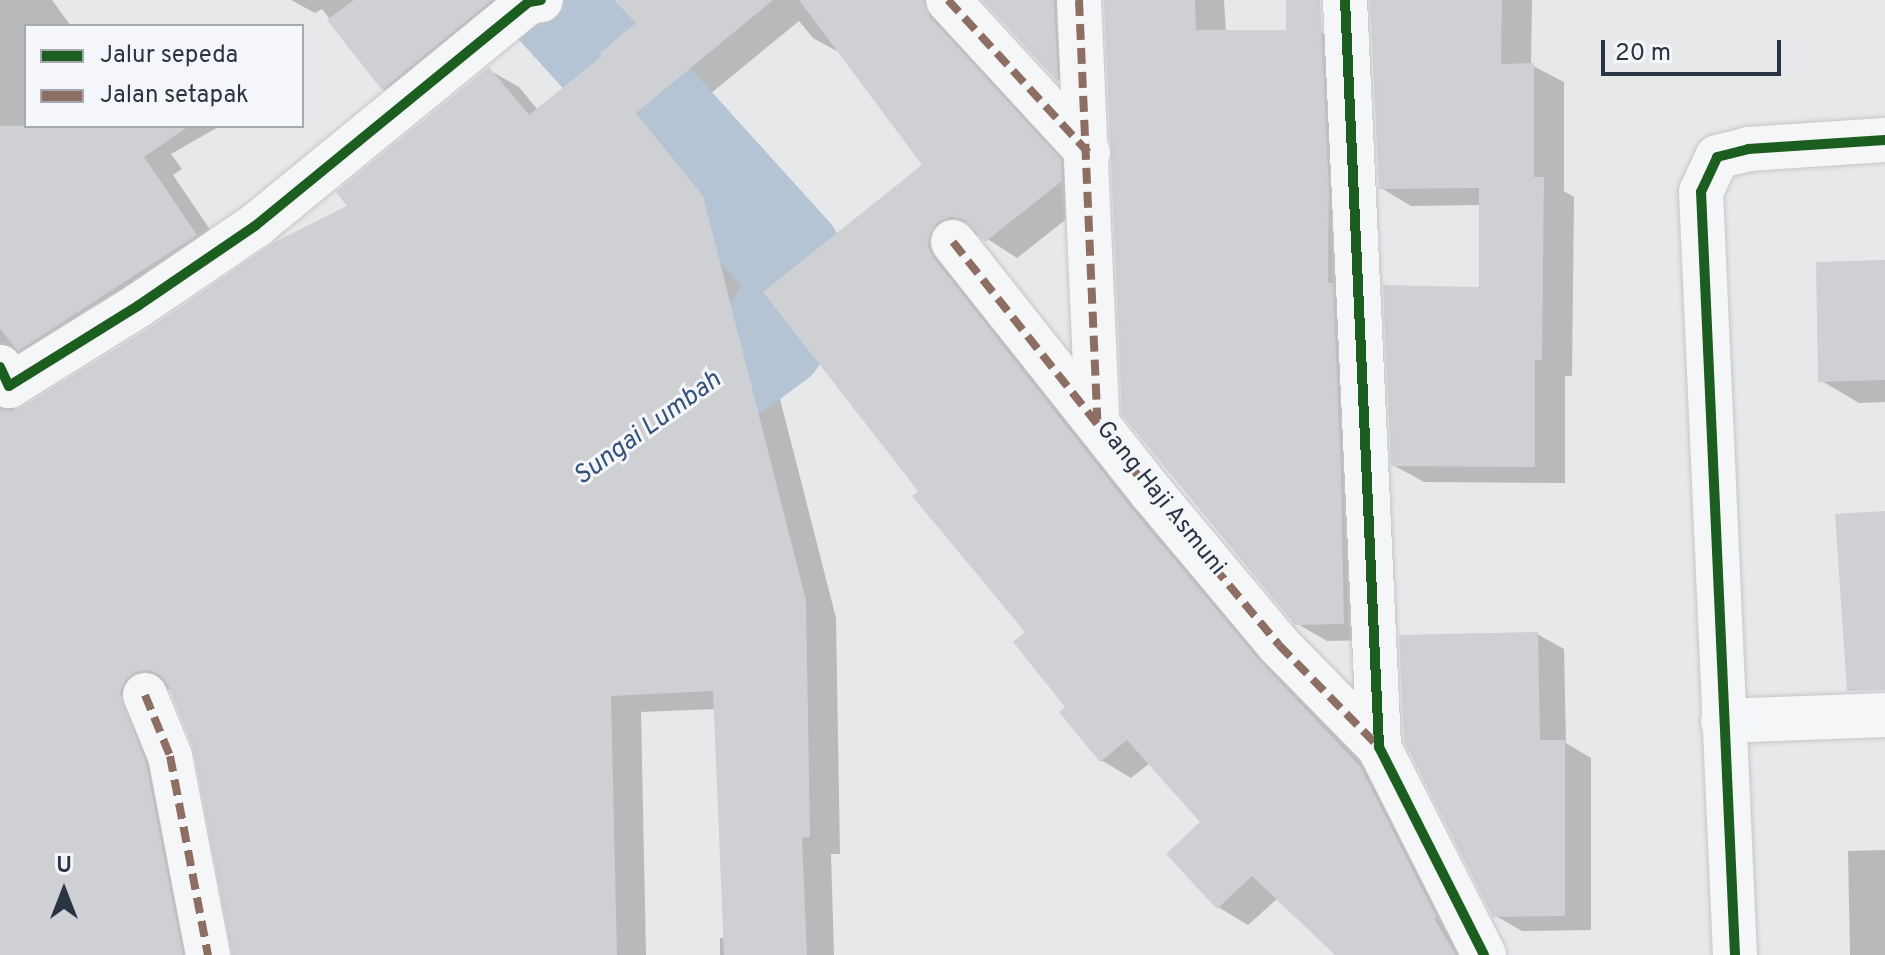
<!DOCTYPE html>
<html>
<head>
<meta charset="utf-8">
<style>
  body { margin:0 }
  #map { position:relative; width:1885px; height:955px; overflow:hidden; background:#e6e8ea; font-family:Overpass,sans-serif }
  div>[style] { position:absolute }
  .shadow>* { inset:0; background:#0003 }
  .river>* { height:108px; margin:-54px; padding:0 54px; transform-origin:54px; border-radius:54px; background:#b4c4d5 }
  .building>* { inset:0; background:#ced0d3 }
  .roads { filter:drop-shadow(0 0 2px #c4c6c8) drop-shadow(0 0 2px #c4c6c8) }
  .minor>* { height:44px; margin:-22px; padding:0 22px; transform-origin:22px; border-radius:22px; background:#f5f6f7 }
  .quiet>* { height:8px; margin-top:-4px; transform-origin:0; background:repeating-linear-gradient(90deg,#8d6e63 0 16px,transparent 0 24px) }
  .cycleway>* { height:10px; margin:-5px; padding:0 5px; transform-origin:5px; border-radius:5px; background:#1b5e20 }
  span { translate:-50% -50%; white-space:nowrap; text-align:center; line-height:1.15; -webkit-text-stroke:6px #f4f6f9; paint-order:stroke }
  .street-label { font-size:24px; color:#2b3445 }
  .water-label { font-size:26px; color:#34527a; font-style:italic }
  .legend { position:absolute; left:24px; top:24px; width:280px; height:104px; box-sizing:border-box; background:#f4f6f9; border:2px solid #a4a8b1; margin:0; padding:10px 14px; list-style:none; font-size:24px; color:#2b3445 }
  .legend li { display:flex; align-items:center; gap:16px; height:40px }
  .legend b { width:40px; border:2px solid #a4a8b1 }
  .north { position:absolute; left:24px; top:851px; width:80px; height:80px; -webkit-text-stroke:6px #f4f6f9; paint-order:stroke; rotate:0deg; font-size:22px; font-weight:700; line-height:32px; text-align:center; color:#2b3445 }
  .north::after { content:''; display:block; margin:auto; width:28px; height:36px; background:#2b3445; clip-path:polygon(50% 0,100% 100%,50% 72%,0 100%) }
  .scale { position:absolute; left:1601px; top:40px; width:180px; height:36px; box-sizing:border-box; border:4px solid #2b3445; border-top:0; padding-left:10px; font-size:24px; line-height:28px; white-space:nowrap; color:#2b3445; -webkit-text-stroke:6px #f4f6f9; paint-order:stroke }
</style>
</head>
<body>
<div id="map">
  <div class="shadow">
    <i style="clip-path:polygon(0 0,52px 0,71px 26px,26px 26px,26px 126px,220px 126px,171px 154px,182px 169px,173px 175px,226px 253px,5px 384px,15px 411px,346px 242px,489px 70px,519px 87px,538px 110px,605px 56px,639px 23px,616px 0,960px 0,1091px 179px,1092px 199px,1017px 258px,980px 234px,969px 239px,1390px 785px,1475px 955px,1338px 955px,1278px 898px,1248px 925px,1218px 907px,1203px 823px,1150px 763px,1131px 778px,1101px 760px,1028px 632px,921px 492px,925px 165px,842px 54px,813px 38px,799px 21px,665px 131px,733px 215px,836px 618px,840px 854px,831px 854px,834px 955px,720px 955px,720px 938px,726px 938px,716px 709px,641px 712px,646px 955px,234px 955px,196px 751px,171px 688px,155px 698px,209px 955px,0 955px)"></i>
    <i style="clip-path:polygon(291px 0,537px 0,411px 105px,383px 89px,322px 9px,315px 13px)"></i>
    <i style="clip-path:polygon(985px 0,1092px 0,1087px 97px,1059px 80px)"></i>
    <i style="clip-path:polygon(1106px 0,1224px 0,1226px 32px,1321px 32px,1351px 50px,1373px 640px,1327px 641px,1296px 623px)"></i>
    <i style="clip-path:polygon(1399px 0,1532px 0,1531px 65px,1564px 82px,1564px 191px,1574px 197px,1572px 376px,1565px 376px,1565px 483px,1424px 482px,1393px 465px,1481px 289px,1481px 205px,1411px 206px,1381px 188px)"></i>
    <i style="clip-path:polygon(1885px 262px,1885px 402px,1859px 403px,1820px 380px)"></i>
    <i style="clip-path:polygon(1537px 634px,1564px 649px,1566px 743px,1591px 758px,1591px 930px,1522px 931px,1494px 915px)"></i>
    <i style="clip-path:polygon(1885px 850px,1885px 955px,1850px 955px,1848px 851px)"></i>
  </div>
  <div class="river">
    <i style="left:556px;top:0;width:346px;rotate:47.9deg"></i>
    <i style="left:788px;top:257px;width:33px;rotate:57deg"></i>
    <i style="left:806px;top:285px;width:62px;rotate:122.4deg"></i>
    <i style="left:773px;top:337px;width:184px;rotate:143.6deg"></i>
  </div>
  <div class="building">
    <i style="clip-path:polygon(354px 0,492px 0,382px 90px,327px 20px)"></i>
    <i style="clip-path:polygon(614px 0,773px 0,636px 113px,703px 196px,806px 600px,810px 837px,802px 838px,807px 955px,724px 955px,713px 691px,611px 696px,617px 955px,232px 955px,193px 747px,168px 685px,160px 675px,148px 670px,136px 672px,126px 679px,120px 692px,146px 763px,183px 955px,0 955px,0 409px,10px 411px,22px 407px,153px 326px,275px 242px,347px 206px,336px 192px,489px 67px,529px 115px,602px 56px,600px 53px,636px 23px)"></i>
    <i style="clip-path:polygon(799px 0,924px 0,930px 17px,1061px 159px,1062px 181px,985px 242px,963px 219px,950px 217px,938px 222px,930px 234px,928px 246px,933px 257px,1132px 509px,1260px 661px,1360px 766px,1437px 918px,1434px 918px,1456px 955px,1335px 955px,1252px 876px,1217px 909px,1166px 854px,1200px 822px,1127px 740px,1100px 762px,1059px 712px,1065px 707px,1013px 642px,1025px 632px,912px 496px,918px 491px,763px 292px,922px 165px)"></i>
    <i style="clip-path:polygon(982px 0,1054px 0,1058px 82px)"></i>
    <i style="clip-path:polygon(1104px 0,1195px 0,1196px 30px,1286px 30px,1286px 0,1320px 0,1329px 190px,1328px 283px,1333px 283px,1341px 470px,1344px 624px,1295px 625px,1122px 415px)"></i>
    <i style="clip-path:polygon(1370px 0,1502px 0,1501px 64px,1534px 63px,1534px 177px,1544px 177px,1542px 360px,1535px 360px,1535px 467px,1391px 466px,1383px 285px,1479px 287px,1479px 188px,1379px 189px)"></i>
    <i style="clip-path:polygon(0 126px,189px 126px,144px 157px,197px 235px,18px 351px,0 329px)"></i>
    <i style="clip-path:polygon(1885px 260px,1885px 380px,1818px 382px,1816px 262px)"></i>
    <i style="clip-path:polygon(1885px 511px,1885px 690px,1847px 691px,1835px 514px)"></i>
    <i style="clip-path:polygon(1538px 632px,1540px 740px,1565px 740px,1565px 916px,1493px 917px,1404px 741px,1399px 635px)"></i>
  </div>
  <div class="roads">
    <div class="minor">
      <i style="left:948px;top:0;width:207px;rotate:47.4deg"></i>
      <i style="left:1079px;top:0;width:420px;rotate:87.5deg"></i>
      <i style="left:1345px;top:0;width:748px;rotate:87.39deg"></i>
      <i style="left:1379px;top:747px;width:233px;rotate:63.2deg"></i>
      <i style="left:953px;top:242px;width:320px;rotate:51.6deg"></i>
      <i style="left:1152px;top:493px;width:198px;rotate:50.1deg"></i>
      <i style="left:1279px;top:645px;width:143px;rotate:45.6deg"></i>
      <i style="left:0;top:367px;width:21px;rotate:65deg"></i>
      <i style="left:9px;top:386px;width:153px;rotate:-31.9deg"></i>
      <i style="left:139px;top:305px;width:140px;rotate:-34.3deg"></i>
      <i style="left:255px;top:226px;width:354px;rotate:-39.3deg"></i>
      <i style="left:529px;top:2px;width:12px;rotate:-9deg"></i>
      <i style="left:145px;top:695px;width:66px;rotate:67.7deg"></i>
      <i style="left:170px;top:756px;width:203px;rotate:79.2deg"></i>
      <i style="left:1723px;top:721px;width:162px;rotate:-2.1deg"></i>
      <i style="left:1735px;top:955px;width:764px;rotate:-92.55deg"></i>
      <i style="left:1701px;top:192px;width:38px;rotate:-65deg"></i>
      <i style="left:1717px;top:157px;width:32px;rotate:-14deg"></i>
      <i style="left:1748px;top:149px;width:137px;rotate:-3.8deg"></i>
    </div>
  </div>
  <div class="quiet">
    <i style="left:948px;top:0;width:207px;rotate:47.4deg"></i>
    <i style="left:1079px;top:0;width:420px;rotate:87.5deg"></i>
    <i style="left:953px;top:242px;width:320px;rotate:51.6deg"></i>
    <i style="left:1152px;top:493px;width:198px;rotate:50.1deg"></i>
    <i style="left:1279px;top:645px;width:143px;rotate:45.6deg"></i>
    <i style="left:145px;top:695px;width:66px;rotate:67.7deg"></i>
    <i style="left:170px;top:756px;width:203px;rotate:79.2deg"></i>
  </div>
  <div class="cycleway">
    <i style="left:1345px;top:0;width:748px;rotate:87.39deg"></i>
    <i style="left:1379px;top:747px;width:233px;rotate:63.2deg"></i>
    <i style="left:0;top:367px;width:21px;rotate:65deg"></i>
    <i style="left:9px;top:386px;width:153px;rotate:-31.9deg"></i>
    <i style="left:139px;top:305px;width:140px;rotate:-34.3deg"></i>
    <i style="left:255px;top:226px;width:354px;rotate:-39.3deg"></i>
    <i style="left:529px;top:2px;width:12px;rotate:-9deg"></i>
    <i style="left:1735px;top:955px;width:764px;rotate:-92.55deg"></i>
    <i style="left:1701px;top:192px;width:38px;rotate:-65deg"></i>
    <i style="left:1717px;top:157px;width:32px;rotate:-14deg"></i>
    <i style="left:1748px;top:149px;width:137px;rotate:-3.8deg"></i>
  </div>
  <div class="street-label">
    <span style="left:1160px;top:499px;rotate:51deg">Gang Haji Asmuni</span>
  </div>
  <div class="water-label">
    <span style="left:648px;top:429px;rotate:-36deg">Sungai Lumbah</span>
  </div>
  <ul class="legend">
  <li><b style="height:10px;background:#1b5e20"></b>Jalur sepeda</li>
  <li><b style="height:10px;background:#8d6e63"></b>Jalan setapak</li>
  </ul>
  <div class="north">U</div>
  <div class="scale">20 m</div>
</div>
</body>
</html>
